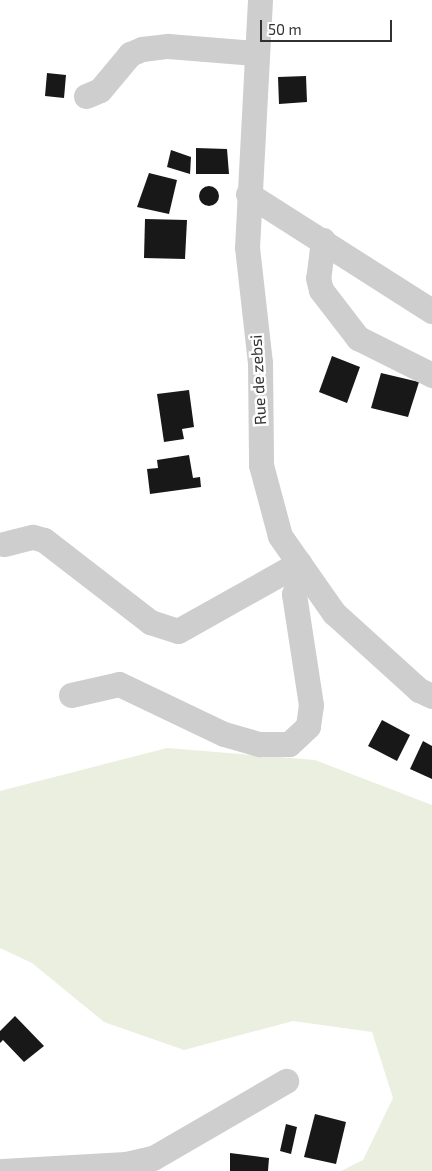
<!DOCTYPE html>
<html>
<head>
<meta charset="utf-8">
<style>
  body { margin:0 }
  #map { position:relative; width:432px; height:1171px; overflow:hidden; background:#fff; font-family:"Exo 2",sans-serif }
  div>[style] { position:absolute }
  .green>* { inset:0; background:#eaefdf }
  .building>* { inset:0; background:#181818 }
  .round { border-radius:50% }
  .minor>* { height:25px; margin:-12.5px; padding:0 12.5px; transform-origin:12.5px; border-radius:12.5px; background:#cecece }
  span { translate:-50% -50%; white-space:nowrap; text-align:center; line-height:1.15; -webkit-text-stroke:5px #fff; paint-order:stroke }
  .street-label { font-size:16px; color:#313131 }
  .scale { position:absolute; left:260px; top:20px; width:132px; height:22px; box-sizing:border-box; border:2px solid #313131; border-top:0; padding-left:6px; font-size:15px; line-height:18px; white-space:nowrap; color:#313131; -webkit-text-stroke:4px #fff; paint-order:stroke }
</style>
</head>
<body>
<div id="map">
  <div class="green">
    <i style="clip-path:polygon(167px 748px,315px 760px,432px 805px,432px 1171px,341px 1171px,363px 1160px,393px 1098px,372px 1032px,293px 1021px,184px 1050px,104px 1022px,32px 963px,0 948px,0 791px)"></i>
  </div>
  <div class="building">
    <i style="clip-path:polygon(47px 73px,66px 75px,64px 98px,45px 96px)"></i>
    <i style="clip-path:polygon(306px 76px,307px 102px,279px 104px,278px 77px)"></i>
    <i style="clip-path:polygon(196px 148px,227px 149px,229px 174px,196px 174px)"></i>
    <i style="clip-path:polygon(171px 150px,191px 157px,190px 174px,167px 167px)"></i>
    <i style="clip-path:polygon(149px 173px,177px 180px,169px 214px,137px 207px)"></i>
    <i class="round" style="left:199px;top:186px;width:20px;height:20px"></i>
    <i style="clip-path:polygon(145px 219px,187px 220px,185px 259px,144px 258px)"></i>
    <i style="clip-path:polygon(332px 356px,360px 367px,347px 403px,319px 392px)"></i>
    <i style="clip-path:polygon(381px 373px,419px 382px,408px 417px,371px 408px)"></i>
    <i style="clip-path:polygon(189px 390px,194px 427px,182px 429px,184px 439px,164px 442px,157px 394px)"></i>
    <i style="clip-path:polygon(189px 455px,193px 478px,200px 477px,201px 487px,150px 494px,147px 469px,158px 468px,157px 460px)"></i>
    <i style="clip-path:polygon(382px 720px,410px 735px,397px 761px,368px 746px)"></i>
    <i style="clip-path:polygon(423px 741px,432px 746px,432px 779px,410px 769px)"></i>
    <i style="clip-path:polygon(15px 1016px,44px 1046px,24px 1062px,3px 1040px,0 1043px,0 1031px)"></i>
    <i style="clip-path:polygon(315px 1114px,346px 1122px,336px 1164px,304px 1157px)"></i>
    <i style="clip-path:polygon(286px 1124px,297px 1127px,291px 1154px,280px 1151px)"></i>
    <i style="clip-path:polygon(230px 1153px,269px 1158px,268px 1171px,230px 1171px)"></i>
  </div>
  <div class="minor">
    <i style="left:260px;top:0;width:247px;rotate:93deg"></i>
    <i style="left:247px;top:247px;width:117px;rotate:83.6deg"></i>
    <i style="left:260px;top:363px;width:102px;rotate:89.4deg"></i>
    <i style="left:261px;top:465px;width:73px;rotate:75deg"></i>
    <i style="left:280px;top:536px;width:94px;rotate:55deg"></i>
    <i style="left:334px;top:613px;width:115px;rotate:42.2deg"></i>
    <i style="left:419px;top:690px;width:14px;rotate:25deg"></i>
    <i style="left:86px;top:96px;width:15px;rotate:-23deg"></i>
    <i style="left:100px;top:90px;width:47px;rotate:-50.2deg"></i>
    <i style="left:130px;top:54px;width:13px;rotate:-23deg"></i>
    <i style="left:142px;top:49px;width:26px;rotate:-7deg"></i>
    <i style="left:168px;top:46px;width:87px;rotate:4.6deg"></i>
    <i style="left:248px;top:194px;width:218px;rotate:32.5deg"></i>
    <i style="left:323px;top:240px;width:38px;rotate:97deg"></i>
    <i style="left:318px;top:278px;width:12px;rotate:76deg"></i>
    <i style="left:321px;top:290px;width:61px;rotate:52.4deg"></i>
    <i style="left:358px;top:338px;width:83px;rotate:26.6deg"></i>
    <i style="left:4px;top:544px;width:30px;rotate:-14deg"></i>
    <i style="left:33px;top:537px;width:11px;rotate:15deg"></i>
    <i style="left:44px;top:540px;width:134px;rotate:37.7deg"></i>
    <i style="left:150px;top:622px;width:29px;rotate:18deg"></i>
    <i style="left:178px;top:631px;width:139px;rotate:-29.3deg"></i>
    <i style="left:71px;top:695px;width:49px;rotate:-12.9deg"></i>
    <i style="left:119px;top:684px;width:116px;rotate:25.5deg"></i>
    <i style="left:224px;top:734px;width:37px;rotate:16deg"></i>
    <i style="left:260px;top:744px;width:29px"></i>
    <i style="left:289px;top:744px;width:26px;rotate:-43deg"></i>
    <i style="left:308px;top:726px;width:21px;rotate:-82deg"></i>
    <i style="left:311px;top:705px;width:112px;rotate:-98.7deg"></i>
    <i style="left:294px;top:594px;width:26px;rotate:-69deg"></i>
    <i style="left:2px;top:1171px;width:124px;rotate:-3.2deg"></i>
    <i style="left:126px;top:1164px;width:28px;rotate:-13deg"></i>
    <i style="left:153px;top:1158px;width:154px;rotate:-30.1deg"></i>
  </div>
  <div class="street-label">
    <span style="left:258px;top:380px;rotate:-93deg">Rue de zebsi</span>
  </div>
  <div class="scale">50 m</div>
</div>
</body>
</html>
